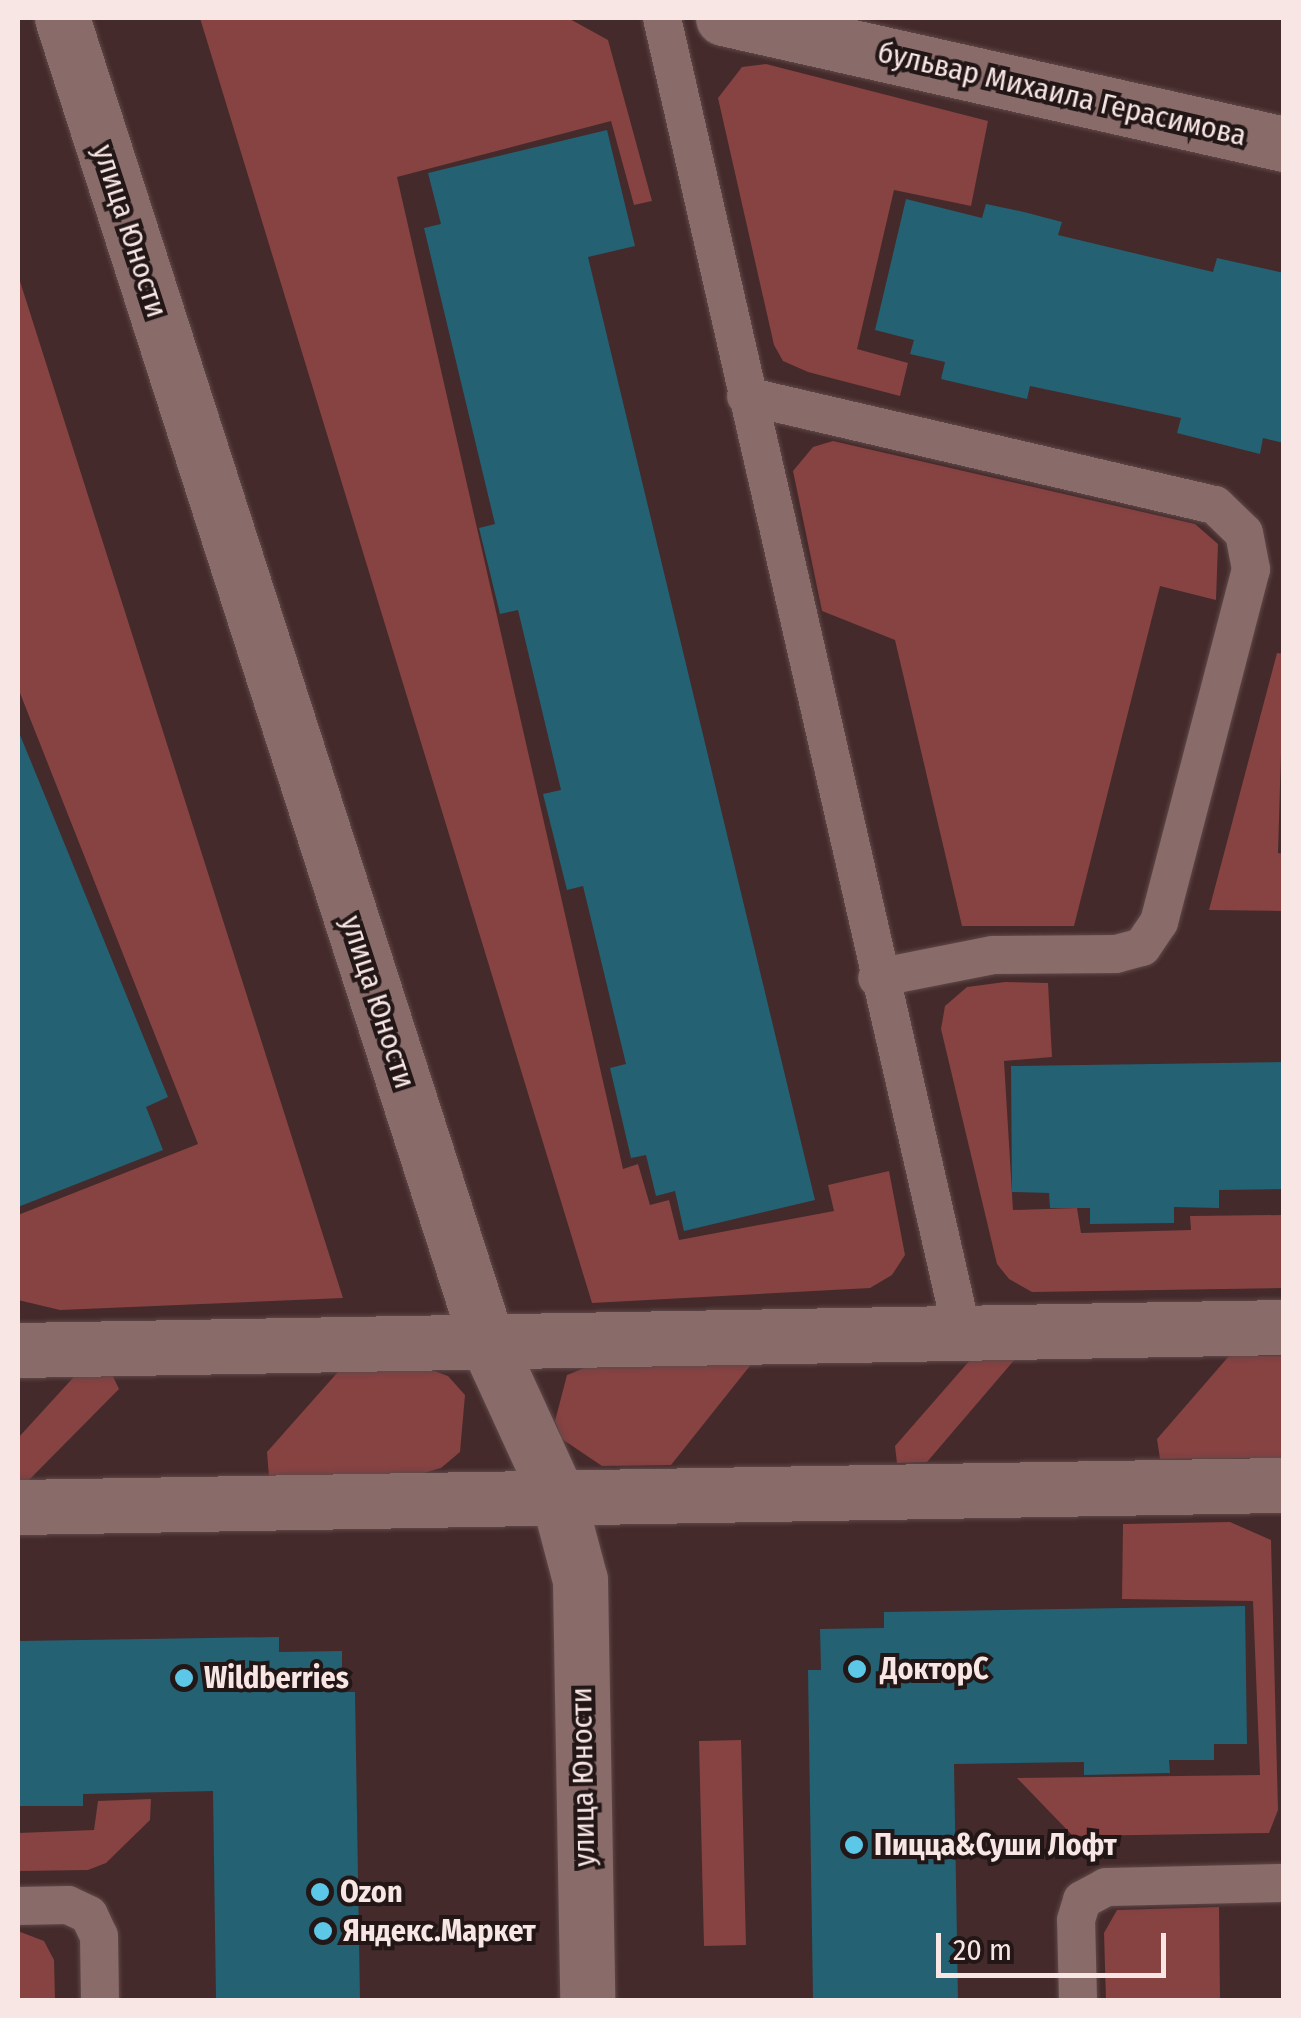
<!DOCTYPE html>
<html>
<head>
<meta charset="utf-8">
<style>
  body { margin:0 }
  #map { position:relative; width:1301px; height:2018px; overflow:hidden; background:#442a2a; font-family:"Fira Sans Condensed",sans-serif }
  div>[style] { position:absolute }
  .green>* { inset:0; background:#874242 }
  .building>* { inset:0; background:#246173 }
  .roads { filter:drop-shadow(0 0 2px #604949) drop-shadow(0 0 2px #604949) }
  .service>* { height:38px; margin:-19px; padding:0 19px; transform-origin:19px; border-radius:19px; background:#896b6a }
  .minor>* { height:55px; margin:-27.5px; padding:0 27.5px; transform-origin:27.5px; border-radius:27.5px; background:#896b6a }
  .dots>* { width:28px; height:28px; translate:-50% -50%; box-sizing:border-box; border:5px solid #221716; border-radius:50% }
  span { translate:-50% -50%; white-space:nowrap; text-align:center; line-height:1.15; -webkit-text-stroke:8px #221716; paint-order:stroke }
  .street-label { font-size:30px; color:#f8e6e5 }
  .poi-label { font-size:30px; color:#f8e6e5; font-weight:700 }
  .left { translate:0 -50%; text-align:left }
  .frame { position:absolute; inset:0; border:20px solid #f8e6e5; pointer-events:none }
  .scale { position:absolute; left:936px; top:1933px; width:230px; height:45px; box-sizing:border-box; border:5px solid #f8e6e5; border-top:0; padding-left:12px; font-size:30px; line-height:35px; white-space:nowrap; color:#f8e6e5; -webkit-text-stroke:8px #221716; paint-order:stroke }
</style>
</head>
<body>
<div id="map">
  <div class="green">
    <i style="clip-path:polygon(200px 18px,568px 18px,608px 40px,652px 201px,634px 205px,611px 121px,397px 177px,623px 1169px,638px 1164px,650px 1205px,669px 1200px,679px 1240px,834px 1211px,828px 1185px,889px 1171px,905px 1255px,892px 1275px,870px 1288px,592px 1303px)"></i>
    <i style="clip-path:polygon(766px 64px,988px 121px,971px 206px,894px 190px,857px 349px,908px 363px,900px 396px,808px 372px,783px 361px,774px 345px,718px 98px,742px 67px)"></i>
    <i style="clip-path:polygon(18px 275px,343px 1298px,60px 1310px,18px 1300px,18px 1215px,198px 1144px,18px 688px)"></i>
    <i style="clip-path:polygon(833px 441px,1195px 524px,1218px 544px,1216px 600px,1160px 586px,1074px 926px,962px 926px,895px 640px,822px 611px,793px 471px,813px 447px)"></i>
    <i style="clip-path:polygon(1277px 653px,1284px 654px,1278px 853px,1283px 854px,1283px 911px,1209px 910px)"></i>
    <i style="clip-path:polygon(1005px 982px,1048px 983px,1052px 1057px,1004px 1061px,1013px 1210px,1077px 1208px,1081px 1233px,1191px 1230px,1190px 1216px,1283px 1215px,1283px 1288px,1032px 1292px,1009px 1279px,997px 1264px,941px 1029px,945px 1006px,967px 987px)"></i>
    <i style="clip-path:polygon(1229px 1356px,1283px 1356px,1283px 1458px,1160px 1459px,1157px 1439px)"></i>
    <i style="clip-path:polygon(1016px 1358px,927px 1462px,897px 1463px,895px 1446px,971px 1359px)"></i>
    <i style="clip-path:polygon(407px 1361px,448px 1376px,465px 1395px,460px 1452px,441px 1468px,417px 1475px,269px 1477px,267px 1452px,345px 1364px)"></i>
    <i style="clip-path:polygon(753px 1362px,671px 1465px,602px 1466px,562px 1439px,555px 1421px,567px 1375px,597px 1363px)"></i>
    <i style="clip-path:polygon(82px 1368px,109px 1368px,119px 1389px,27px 1482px,18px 1482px,18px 1438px)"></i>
    <i style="clip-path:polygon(1230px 1522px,1271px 1540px,1278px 1810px,1269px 1833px,1073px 1836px,1017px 1778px,1260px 1775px,1253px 1601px,1122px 1599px,1123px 1524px)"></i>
    <i style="clip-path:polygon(741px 1740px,746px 1945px,704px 1946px,699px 1741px)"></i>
    <i style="clip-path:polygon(151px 1799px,150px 1820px,106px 1863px,88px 1870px,18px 1871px,18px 1833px,94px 1830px,98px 1801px)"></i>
    <i style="clip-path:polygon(1219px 1907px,1220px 2000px,1106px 2000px,1104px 1933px,1117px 1910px)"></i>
    <i style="clip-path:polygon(18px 1931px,44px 1941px,54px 1960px,55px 2000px,18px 2000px)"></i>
  </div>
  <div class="building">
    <i style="clip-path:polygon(607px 130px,635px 246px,588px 257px,815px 1200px,684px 1231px,675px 1191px,656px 1196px,646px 1155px,631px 1158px,610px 1068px,626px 1064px,583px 886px,567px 890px,543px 794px,561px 790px,518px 610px,500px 614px,479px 528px,495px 524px,424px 228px,441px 224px,428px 173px)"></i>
    <i style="clip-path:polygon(906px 199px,982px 218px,986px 204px,1024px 212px,1062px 222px,1058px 235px,1213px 272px,1217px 258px,1284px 273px,1284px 443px,1263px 438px,1260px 454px,1177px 433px,1181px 418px,1030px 386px,1027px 399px,941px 379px,945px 362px,910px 354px,914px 340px,875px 330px)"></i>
    <i style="clip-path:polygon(18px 730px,168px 1097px,146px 1107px,163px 1150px,18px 1207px)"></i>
    <i style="clip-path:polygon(1284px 1062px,1284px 1189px,1219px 1190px,1219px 1208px,1174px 1207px,1174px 1223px,1090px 1224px,1090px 1208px,1050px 1208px,1049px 1193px,1012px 1192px,1011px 1066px)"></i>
    <i style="clip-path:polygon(1245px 1606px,1247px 1744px,1214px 1744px,1214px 1760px,1169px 1760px,1170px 1773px,1084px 1775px,1084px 1762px,954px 1764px,958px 2000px,813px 2000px,808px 1670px,821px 1670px,820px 1629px,884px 1628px,884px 1612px)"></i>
    <i style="clip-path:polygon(279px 1637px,279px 1652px,342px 1651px,342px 1692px,355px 1692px,360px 2000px,216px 2000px,213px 1791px,83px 1794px,83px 1806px,18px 1806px,18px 1641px)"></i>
  </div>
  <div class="roads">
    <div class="service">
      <i style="left:662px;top:18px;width:1348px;rotate:77.14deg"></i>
      <i style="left:746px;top:396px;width:481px;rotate:13.1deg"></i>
      <i style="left:1215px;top:505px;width:40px;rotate:44deg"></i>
      <i style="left:1244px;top:533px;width:37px;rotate:79deg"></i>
      <i style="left:1251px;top:569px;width:365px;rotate:104.6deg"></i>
      <i style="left:1159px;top:922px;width:30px;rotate:124deg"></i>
      <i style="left:1142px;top:947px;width:27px;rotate:165deg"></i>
      <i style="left:1116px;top:954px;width:123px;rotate:179.5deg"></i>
      <i style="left:993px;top:955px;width:118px;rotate:168.8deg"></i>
      <i style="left:18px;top:1906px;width:50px;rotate:-1.1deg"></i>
      <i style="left:68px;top:1905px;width:23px;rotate:25deg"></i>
      <i style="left:89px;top:1915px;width:23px;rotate:65deg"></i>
      <i style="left:99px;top:1936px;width:64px;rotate:89.1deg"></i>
      <i style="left:1078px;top:2000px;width:80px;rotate:-91.4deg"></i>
      <i style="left:1076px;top:1920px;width:21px;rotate:-73deg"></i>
      <i style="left:1082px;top:1900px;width:27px;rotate:-28deg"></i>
      <i style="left:1106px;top:1887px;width:178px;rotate:-1.3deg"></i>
    </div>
    <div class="minor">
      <i style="left:62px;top:18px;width:1391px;rotate:72.2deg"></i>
      <i style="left:487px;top:1342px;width:170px;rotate:65.4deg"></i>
      <i style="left:558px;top:1497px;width:86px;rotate:75.2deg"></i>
      <i style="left:580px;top:1580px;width:420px;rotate:89deg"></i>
      <i style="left:723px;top:18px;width:575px;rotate:12.66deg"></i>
      <i style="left:18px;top:1350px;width:1266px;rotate:-1.04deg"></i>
      <i style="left:18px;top:1507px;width:1266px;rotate:-1deg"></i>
    </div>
  </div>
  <div class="dots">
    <i style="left:857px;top:1669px;background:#5cc7e7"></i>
    <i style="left:184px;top:1678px;background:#5cc7e7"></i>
    <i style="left:854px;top:1845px;background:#5cc7e7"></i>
    <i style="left:320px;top:1892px;background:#5cc7e7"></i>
    <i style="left:323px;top:1931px;background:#5cc7e7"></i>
  </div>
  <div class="street-label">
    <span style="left:1062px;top:94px;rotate:13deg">бульвар Михаила Герасимова</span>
    <span style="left:130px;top:231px;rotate:72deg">улица Юности</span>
    <span style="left:378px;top:1002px;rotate:72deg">улица Юности</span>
    <span style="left:583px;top:1777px;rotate:-91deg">улица Юности</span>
  </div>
  <div class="poi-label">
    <span class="left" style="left:880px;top:1669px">ДокторС</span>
    <span class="left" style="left:204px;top:1678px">Wildberries</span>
    <span class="left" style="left:874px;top:1845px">Пицца&amp;Суши Лофт</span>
    <span class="left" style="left:340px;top:1892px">Ozon</span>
    <span class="left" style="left:343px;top:1931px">Яндекс.Маркет</span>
  </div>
  <div class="frame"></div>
  <div class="scale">20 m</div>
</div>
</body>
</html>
